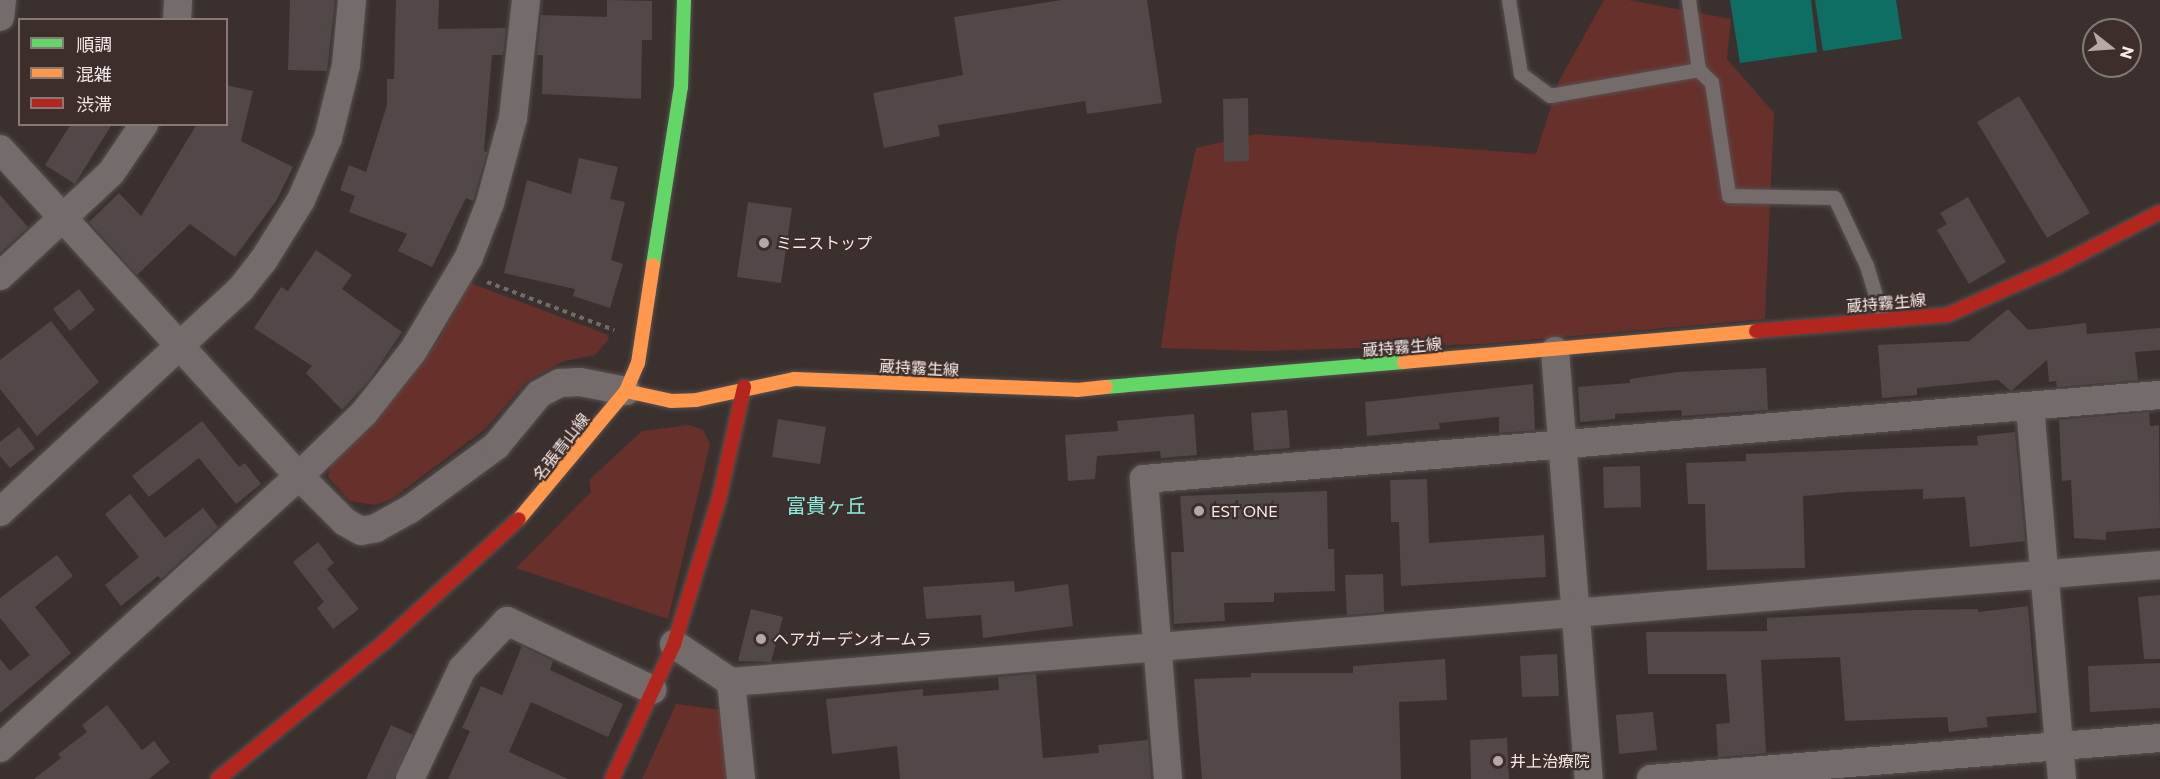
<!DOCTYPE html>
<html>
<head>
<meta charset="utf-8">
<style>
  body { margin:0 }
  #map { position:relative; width:2160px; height:779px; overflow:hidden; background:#3a312f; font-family:Commissioner,"Noto Sans JP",sans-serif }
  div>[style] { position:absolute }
  .green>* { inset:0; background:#68302a }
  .water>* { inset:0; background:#0f6e64 }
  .building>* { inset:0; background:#514847 }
  .path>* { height:4px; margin-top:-2px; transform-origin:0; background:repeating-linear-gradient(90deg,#716b6a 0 4.5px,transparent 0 9px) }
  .roads { filter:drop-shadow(0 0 2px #57504e) drop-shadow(0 0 2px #57504e) }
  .lane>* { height:14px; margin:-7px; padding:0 7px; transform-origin:7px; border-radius:7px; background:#736c6a }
  .street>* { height:28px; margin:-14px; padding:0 14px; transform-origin:14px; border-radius:14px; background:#736c6a }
  .fast>* { height:14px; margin:-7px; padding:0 7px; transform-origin:7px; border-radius:7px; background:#63d668 }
  .slow>* { height:14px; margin:-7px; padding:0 7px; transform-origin:7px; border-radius:7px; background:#ff974d }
  .jam>* { height:14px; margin:-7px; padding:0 7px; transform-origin:7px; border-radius:7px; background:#b3261e }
  .dots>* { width:16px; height:16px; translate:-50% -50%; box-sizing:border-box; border:3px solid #3e2e2b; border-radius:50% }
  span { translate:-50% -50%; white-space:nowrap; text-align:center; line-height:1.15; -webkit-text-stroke:4.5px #3e2e2b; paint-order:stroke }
  .poi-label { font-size:16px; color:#f5eae8 }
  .left { translate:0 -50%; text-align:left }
  .street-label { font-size:16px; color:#f5eae8 }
  .quarter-label { font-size:20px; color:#87efe0 }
  .legend { position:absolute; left:18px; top:18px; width:210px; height:108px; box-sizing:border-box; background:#3e2e2b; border:2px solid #877977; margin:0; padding:8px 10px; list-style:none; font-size:18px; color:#f5eae8 }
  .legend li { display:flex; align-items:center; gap:12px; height:30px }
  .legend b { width:30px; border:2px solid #877977 }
  .north { position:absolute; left:2082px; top:18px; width:60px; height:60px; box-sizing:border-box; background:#3e2e2b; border:2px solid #877977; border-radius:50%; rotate:107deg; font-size:16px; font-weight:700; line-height:24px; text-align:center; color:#f5eae8 }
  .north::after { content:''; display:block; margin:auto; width:21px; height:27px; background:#b4a9a7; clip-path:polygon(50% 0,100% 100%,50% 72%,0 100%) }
</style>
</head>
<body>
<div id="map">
  <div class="green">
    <i style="clip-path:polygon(1604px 0,1628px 0,1731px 19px,1727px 59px,1774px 113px,1765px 319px,1481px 344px,1263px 351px,1161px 348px,1177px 235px,1196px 148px,1256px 134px,1536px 154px,1559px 81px)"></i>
    <i style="clip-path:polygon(470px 283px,606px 334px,609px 339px,595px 355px,564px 361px,527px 381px,485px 429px,393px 498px,375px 505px,350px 501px,328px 477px,330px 467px,403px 388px,439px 339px)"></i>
    <i style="clip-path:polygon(689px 425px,703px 430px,710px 444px,668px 619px,516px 568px,591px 492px,589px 480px,642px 431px)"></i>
    <i style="clip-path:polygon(676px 704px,721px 710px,728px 779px,642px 779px)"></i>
  </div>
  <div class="water">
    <i style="clip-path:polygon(1730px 0,1811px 0,1817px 52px,1740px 63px)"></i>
    <i style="clip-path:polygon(1815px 0,1896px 0,1902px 39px,1823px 51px)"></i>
  </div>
  <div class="building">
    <i style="clip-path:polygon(290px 0,335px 0,327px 71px,288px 70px)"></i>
    <i style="clip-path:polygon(396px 0,439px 0,438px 29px,506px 28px,503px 55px,492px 55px,484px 151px,487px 152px,473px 201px,466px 198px,432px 267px,398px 251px,407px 234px,349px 212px,355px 196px,340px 190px,349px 165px,366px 172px,387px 105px,387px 79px,394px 79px)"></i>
    <i style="clip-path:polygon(607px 0,652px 1px,652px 40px,642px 40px,641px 99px,542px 94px,543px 55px,537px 55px,541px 15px,607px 17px)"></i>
    <i style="clip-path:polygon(1062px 0,1147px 0,1162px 103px,1087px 114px,1085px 101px,938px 125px,940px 136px,884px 148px,873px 93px,963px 75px,954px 17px)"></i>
    <i style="clip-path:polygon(226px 85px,253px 91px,241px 141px,293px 167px,276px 201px,235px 257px,190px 224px,137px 275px,89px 222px,119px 193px,141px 216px,197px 124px,226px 124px)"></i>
    <i style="clip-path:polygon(2019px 96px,2090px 213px,2047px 238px,1977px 122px)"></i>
    <i style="clip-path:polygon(1248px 98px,1249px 161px,1224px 162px,1223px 99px)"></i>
    <i style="clip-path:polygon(71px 124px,112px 124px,75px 184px,45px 165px)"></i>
    <i style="clip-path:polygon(579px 158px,618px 167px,610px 199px,625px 202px,611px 260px,623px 264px,610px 308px,573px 296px,575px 289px,504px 273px,527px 180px,571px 194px)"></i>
    <i style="clip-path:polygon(0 195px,28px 227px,0 253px)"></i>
    <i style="clip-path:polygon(1968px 197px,2006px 262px,1969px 284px,1937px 230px,1947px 224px,1940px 213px)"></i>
    <i style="clip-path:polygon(748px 202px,792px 208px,781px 283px,737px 277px)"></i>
    <i style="clip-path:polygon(316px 250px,352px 275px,342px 289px,402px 332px,370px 379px,342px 410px,306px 373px,312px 366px,254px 328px,281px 287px,288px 291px)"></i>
    <i style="clip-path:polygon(79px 289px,95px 310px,70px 331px,53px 309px)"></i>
    <i style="clip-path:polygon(2008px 309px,2028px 330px,2086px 323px,2087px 334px,2160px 328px,2160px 350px,2135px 352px,2138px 380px,2057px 387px,2056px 381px,2049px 382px,2047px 360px,2011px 391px,1998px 380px,1917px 388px,1917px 395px,1882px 398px,1878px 345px,1969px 341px)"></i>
    <i style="clip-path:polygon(51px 321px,99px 382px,37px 436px,0 389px,0 360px)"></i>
    <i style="clip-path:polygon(1766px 368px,1768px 410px,1682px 416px,1681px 410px,1615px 414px,1615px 419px,1580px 422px,1578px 387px,1630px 383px,1630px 379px,1678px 372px)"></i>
    <i style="clip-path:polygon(1533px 384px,1535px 430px,1499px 433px,1499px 417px,1439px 423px,1440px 429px,1367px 436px,1365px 402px)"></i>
    <i style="clip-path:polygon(1287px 410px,1290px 448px,1254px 451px,1251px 413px)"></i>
    <i style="clip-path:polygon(2149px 412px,2150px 426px,2159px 425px,2160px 528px,2106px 532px,2106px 540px,2074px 538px,2071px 480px,2062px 481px,2059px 420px)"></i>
    <i style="clip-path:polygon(1194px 414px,1197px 455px,1161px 458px,1160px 451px,1097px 456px,1095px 479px,1068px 481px,1065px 435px,1118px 431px,1117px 421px)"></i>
    <i style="clip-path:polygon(778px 419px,826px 427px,820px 464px,772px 457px)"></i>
    <i style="clip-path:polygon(202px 421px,239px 467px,245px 463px,261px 484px,236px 504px,199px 458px,149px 497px,132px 476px)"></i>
    <i style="clip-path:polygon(19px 427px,35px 448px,10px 468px,0 456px,0 442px)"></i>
    <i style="clip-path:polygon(2015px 432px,2025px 541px,1970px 547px,1965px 497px,1923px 499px,1923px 489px,1848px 492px,1803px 496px,1805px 568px,1707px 570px,1705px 504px,1688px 504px,1686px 463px,1746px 461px,1746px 454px,1978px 445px,1977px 436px)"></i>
    <i style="clip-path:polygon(1640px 466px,1641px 507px,1604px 508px,1603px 467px)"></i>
    <i style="clip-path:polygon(1427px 479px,1429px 543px,1544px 535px,1546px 577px,1401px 586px,1399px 522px,1391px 522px,1390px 480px)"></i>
    <i style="clip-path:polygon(1327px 491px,1328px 549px,1334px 549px,1335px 591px,1274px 593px,1274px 602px,1224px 603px,1225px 621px,1174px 624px,1171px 552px,1184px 552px,1180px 496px)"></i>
    <i style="clip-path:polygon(130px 494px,165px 538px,203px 508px,218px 527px,161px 579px,158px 576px,121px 606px,105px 585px,139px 557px,105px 514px)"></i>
    <i style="clip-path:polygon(318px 542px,334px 563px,327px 569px,359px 609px,333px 629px,317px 608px,324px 602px,293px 562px)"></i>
    <i style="clip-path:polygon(57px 555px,73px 576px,35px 607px,71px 653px,0 713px,0 659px,10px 671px,30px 655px,0 618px,0 598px)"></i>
    <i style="clip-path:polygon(1383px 574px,1384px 612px,1347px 615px,1345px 575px)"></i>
    <i style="clip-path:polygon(1014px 581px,1015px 592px,1068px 584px,1073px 626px,983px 638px,981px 615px,926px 619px,923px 587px)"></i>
    <i style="clip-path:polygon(2160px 595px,2160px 659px,2144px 659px,2138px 597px)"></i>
    <i style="clip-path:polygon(2028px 606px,2037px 713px,1986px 717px,1988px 727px,1949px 732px,1947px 717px,1845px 721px,1840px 657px,1761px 660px,1766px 753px,1718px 757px,1716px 724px,1730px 723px,1726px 674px,1648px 674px,1646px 632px,1767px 631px,1767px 618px,1917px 610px,1978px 609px,1978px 612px)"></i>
    <i style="clip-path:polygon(751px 609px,783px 617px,771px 662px,738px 661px)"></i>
    <i style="clip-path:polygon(522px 646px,553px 661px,550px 670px,623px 704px,608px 737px,531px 702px,509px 752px,568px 779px,448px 779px,470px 731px,462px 728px,481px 686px,502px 695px)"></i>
    <i style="clip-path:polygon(1557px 654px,1559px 696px,1522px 697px,1520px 656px)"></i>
    <i style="clip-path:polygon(1445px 659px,1447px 700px,1399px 702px,1401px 779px,1202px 779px,1194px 679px,1251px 677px,1251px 673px,1353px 673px,1353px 666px)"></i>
    <i style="clip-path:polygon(2160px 663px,2160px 708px,2090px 712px,2088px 666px)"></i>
    <i style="clip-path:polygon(1036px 674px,1043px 758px,1099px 753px,1098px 745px,1148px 740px,1151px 779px,900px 779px,897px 746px,832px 754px,826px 699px,923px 689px,923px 696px,999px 690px,998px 677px)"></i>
    <i style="clip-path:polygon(107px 705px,142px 750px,154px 741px,170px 762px,149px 779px,34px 779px,61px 758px,58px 754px,87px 732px,82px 725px)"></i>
    <i style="clip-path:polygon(1653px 712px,1657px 750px,1619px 754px,1616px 715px)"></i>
    <i style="clip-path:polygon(391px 725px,413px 735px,394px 779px,366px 779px)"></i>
    <i style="clip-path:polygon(1507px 738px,1509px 779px,1471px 779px,1470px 740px)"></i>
  </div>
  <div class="path">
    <i style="left:487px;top:282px;width:136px;rotate:20.7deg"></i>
  </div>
  <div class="roads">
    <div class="lane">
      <i style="left:1509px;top:0;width:75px;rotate:80.8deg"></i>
      <i style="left:1521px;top:74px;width:36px;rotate:37deg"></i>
      <i style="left:1550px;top:96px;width:151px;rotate:-9.9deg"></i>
      <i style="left:1689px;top:0;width:71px;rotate:81.9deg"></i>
      <i style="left:1699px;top:70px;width:18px;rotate:45deg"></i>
      <i style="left:1712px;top:83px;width:114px;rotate:81.4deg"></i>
      <i style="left:1729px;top:196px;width:106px;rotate:1.1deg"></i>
      <i style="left:1835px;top:198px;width:75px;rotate:64.8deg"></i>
      <i style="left:1867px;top:266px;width:55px;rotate:73.2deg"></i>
    </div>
    <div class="street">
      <i style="left:0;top:17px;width:17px;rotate:-83deg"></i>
      <i style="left:177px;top:20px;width:20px;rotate:-87deg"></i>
      <i style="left:0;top:149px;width:443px;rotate:47.6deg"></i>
      <i style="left:299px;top:476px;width:65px;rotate:45deg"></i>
      <i style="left:345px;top:522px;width:18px;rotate:29deg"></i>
      <i style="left:361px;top:531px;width:15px;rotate:-11deg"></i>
      <i style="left:376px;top:528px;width:38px;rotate:-29deg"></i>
      <i style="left:409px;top:510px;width:108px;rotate:-36.3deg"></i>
      <i style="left:496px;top:446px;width:67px;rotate:-50.4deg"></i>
      <i style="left:539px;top:394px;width:24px;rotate:-28deg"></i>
      <i style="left:560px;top:383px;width:20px;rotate:-3deg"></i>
      <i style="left:580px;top:382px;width:47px;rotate:11.1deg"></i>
      <i style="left:0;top:276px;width:151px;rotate:-42.9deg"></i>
      <i style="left:111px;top:173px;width:59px;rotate:-56deg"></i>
      <i style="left:1555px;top:351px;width:429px;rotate:85.5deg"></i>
      <i style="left:2030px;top:406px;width:374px;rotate:85.1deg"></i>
      <i style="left:0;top:512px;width:327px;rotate:-42.8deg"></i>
      <i style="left:240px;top:290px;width:37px;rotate:-52deg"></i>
      <i style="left:263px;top:261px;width:72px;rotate:-58.1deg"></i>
      <i style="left:301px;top:200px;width:68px;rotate:-66.5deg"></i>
      <i style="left:328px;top:138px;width:75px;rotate:-76.1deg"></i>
      <i style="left:346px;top:65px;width:65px;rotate:-84.7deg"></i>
      <i style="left:674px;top:644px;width:69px;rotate:33.7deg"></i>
      <i style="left:731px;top:682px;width:1434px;rotate:-4.68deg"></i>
      <i style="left:731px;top:682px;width:98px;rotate:84.1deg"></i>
      <i style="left:0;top:748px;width:404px;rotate:-42.3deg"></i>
      <i style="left:299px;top:476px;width:91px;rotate:-44.1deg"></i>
      <i style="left:364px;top:413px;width:79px;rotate:-51.7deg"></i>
      <i style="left:413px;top:351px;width:109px;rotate:-59.2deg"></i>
      <i style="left:469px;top:257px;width:58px;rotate:-68.7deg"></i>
      <i style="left:490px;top:203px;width:88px;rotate:-74.9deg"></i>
      <i style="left:513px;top:118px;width:119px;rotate:-83.7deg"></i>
      <i style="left:410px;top:779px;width:122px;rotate:-64.7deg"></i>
      <i style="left:462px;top:669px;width:66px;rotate:-46.8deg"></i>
      <i style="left:507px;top:621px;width:161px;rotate:25.3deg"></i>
      <i style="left:1168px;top:779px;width:301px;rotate:-94.6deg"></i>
      <i style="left:1144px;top:479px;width:1019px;rotate:-4.73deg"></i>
      <i style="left:1651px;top:779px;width:511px;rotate:-4.61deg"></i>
    </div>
    <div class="fast">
      <i style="left:653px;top:265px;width:180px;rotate:-81.1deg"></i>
      <i style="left:681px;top:87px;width:87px;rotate:-88deg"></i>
      <i style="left:1106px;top:387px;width:299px;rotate:-4.8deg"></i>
    </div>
    <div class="slow">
      <i style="left:1404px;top:362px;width:353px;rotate:-5deg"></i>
      <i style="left:626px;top:391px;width:46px;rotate:12.5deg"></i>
      <i style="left:671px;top:401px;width:25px;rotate:-2deg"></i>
      <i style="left:696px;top:400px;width:100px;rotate:-12.1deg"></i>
      <i style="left:794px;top:379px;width:283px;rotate:2.2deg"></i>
      <i style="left:1077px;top:390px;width:29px;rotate:-6deg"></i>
      <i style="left:519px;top:519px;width:167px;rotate:-50.1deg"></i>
      <i style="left:626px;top:391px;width:30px;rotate:-67deg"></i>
      <i style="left:638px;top:363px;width:99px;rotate:-81.3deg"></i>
    </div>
    <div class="jam">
      <i style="left:1756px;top:331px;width:192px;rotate:-4.8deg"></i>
      <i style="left:1947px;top:315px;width:120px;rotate:-24deg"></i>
      <i style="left:2057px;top:266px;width:116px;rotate:-27.7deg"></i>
      <i style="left:218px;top:779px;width:212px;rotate:-39.5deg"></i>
      <i style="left:382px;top:644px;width:185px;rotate:-42.4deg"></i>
      <i style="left:612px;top:779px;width:149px;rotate:-65.3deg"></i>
      <i style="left:674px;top:644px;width:152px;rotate:-72.8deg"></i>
      <i style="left:719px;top:499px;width:115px;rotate:-77.4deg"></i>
    </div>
  </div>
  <div class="dots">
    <i style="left:764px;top:243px;background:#b4a9a7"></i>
    <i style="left:1199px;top:511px;background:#b4a9a7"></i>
    <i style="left:761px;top:639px;background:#b4a9a7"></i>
    <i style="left:1498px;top:761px;background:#b4a9a7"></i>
  </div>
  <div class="poi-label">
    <span class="left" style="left:776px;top:243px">ミニストップ</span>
    <span class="left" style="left:1211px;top:511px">EST ONE</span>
    <span class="left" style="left:773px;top:639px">ヘアガーデンオームラ</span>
    <span class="left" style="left:1510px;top:761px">井上治療院</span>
  </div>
  <div class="street-label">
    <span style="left:1886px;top:303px;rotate:-5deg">蔵持霧生線</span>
    <span style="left:1402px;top:347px;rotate:-5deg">蔵持霧生線</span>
    <span style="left:919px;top:368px;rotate:3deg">蔵持霧生線</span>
    <span style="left:561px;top:447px;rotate:-52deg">名張青山線</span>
  </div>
  <div class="quarter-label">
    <span style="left:826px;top:505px">富貴ヶ丘</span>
  </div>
  <ul class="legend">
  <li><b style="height:8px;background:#63d668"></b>順調</li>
  <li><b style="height:8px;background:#ff974d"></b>混雑</li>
  <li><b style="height:8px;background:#b3261e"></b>渋滞</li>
  </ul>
  <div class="north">N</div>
</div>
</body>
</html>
